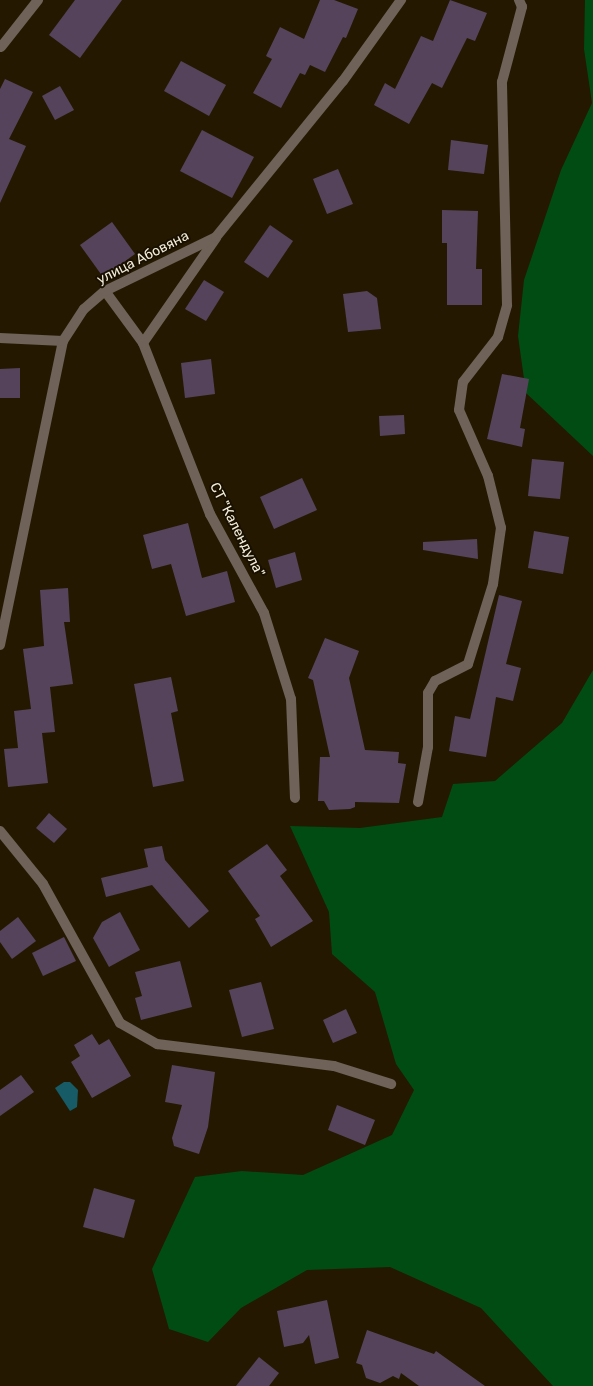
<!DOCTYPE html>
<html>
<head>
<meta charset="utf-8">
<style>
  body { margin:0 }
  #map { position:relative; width:593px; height:1386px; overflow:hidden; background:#241900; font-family:Rubik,sans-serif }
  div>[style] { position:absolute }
  .green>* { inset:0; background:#014c13 }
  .water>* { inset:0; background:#165b66 }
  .building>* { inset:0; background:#55435b }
  .minor>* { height:10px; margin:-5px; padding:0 5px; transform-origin:5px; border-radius:5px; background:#6e6259 }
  span { translate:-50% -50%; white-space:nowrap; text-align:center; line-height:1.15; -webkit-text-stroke:4px #1a1000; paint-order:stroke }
  .street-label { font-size:14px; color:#f3ecdb }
</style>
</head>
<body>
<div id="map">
  <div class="green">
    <i style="clip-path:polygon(585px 0,593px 0,593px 456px,526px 393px,518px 336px,524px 280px,561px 170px,592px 103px,584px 49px)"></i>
    <i style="clip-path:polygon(593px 670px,593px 1386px,553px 1386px,481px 1308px,390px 1267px,307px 1270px,241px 1308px,208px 1342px,169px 1329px,152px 1269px,195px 1177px,242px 1171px,303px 1175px,392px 1135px,414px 1090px,396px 1064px,375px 992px,332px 954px,329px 912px,290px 826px,360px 828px,442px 817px,453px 784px,495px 781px,562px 723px)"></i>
  </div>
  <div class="water">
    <i style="clip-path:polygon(64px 1082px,70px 1082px,78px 1090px,77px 1107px,70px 1111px,55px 1088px)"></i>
  </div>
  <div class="building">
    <i style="clip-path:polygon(75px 0,122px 0,80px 58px,49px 35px)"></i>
    <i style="clip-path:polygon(320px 0,334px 0,358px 9px,346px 38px,343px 37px,325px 72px,310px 65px,305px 75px,300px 73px,281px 108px,253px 93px,272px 59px,266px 56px,280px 27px,304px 39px)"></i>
    <i style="clip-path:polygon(450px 0,487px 13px,475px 41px,467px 38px,442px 88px,432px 83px,409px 124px,374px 105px,385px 83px,395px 89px,421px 36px,433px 41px)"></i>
    <i style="clip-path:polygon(181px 61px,226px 85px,209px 116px,164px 91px)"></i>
    <i style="clip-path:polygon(5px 79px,33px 92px,9px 139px,26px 146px,0 203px,0 89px)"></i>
    <i style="clip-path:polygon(60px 86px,74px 110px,55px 120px,42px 96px)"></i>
    <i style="clip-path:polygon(202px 130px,254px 157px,232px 198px,180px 171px)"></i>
    <i style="clip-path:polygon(451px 140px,488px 145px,484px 174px,448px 170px)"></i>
    <i style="clip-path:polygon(338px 169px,353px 204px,327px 214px,313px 179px)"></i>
    <i style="clip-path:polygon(442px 210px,478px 211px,476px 269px,482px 269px,482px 305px,447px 305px,447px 243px,442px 243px)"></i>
    <i style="clip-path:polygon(112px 222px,135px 254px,103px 277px,80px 245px)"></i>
    <i style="clip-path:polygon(270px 225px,293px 241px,268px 278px,244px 262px)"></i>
    <i style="clip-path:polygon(204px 280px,224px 292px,206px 321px,185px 309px)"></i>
    <i style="clip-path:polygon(367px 291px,377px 298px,381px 329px,348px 332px,343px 294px)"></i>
    <i style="clip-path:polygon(211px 359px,215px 394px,185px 398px,181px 363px)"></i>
    <i style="clip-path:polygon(20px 368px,20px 398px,0 398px,0 369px)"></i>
    <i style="clip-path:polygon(502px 374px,529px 379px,520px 428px,525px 429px,522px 447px,487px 439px)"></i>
    <i style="clip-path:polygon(404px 415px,405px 434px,380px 436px,379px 416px)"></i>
    <i style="clip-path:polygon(532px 459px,564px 462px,560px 499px,528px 496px)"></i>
    <i style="clip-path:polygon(302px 478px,317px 510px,274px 529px,260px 497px)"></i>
    <i style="clip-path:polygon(188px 523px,202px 578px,227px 571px,235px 602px,186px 616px,171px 564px,152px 569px,143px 535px)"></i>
    <i style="clip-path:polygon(534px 531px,569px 537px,563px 574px,528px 568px)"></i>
    <i style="clip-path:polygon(477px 539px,478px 559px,423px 550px,423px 542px)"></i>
    <i style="clip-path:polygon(295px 552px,302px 580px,276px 588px,268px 560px)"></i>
    <i style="clip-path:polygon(68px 588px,70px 622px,64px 622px,73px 684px,50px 687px,55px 732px,42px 733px,48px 783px,8px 787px,4px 749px,18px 748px,14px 711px,31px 709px,23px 649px,44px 646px,40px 590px)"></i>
    <i style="clip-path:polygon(499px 595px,522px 601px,506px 664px,521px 668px,513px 701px,496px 697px,486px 757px,449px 751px,455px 716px,470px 719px)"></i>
    <i style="clip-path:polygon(325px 638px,359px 651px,349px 678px,365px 750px,399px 752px,398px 763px,406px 764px,399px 803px,355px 802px,355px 807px,350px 809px,329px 810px,324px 801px,318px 801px,320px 757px,330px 757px,313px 680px,308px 678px)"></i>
    <i style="clip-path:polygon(171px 677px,178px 711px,171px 713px,184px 781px,153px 787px,134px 684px)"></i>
    <i style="clip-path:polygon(49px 813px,67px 829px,54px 843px,36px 828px)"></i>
    <i style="clip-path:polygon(267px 844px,287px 870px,280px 876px,313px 921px,271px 947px,255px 919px,260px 916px,228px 871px)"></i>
    <i style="clip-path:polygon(162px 846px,165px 860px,209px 911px,189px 928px,152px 885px,106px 897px,101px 878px,148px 867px,144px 849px)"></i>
    <i style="clip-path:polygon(120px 912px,140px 950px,109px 967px,93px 938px,102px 922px)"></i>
    <i style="clip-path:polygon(18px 917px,36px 941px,12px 959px,0 942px,0 931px)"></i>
    <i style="clip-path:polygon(64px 937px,76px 961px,43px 976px,32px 953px)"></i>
    <i style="clip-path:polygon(180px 961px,192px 1007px,141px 1020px,135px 998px,142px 996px,135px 972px)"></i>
    <i style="clip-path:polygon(261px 982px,274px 1029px,242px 1037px,229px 990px)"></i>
    <i style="clip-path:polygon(346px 1009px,357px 1033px,333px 1043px,323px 1020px)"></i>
    <i style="clip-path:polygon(92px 1034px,99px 1045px,109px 1039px,131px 1076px,92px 1098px,71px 1062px,80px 1056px,74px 1045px)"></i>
    <i style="clip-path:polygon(172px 1065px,215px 1072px,208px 1127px,199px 1154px,174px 1146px,172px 1138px,182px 1105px,165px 1102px)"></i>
    <i style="clip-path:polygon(21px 1075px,34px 1092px,0 1116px,0 1090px)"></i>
    <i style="clip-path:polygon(337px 1105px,375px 1120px,365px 1145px,328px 1130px)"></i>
    <i style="clip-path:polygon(94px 1188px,135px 1200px,124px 1238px,83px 1227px)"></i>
    <i style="clip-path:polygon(327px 1300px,339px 1358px,315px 1364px,309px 1335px,303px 1343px,284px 1347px,277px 1311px)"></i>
    <i style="clip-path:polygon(367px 1330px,434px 1354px,436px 1351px,485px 1386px,419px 1386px,401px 1373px,399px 1379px,393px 1376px,380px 1383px,366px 1378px,362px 1365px,356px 1363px)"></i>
    <i style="clip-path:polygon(259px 1357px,279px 1373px,269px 1386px,236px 1386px)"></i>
  </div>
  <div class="minor">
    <i style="left:1px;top:47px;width:60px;rotate:-51.8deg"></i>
    <i style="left:105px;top:291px;width:64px;rotate:53.8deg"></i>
    <i style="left:143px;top:343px;width:184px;rotate:68.6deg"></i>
    <i style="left:210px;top:514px;width:113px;rotate:61.4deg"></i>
    <i style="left:264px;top:613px;width:90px;rotate:72.6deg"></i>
    <i style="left:291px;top:699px;width:99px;rotate:87.7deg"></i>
    <i style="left:0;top:338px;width:63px;rotate:2.7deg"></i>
    <i style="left:143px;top:343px;width:128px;rotate:-55.2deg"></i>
    <i style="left:0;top:645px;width:310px;rotate:-78.3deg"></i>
    <i style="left:63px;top:341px;width:38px;rotate:-57deg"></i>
    <i style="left:84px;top:309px;width:28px;rotate:-41deg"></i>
    <i style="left:105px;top:291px;width:123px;rotate:-25.9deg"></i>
    <i style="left:216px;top:237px;width:201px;rotate:-50.9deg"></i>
    <i style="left:343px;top:81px;width:100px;rotate:-54.4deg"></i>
    <i style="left:418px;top:802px;width:56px;rotate:-79.7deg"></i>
    <i style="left:428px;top:747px;width:54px;rotate:-90deg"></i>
    <i style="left:428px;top:693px;width:14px;rotate:-60deg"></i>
    <i style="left:435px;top:681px;width:37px;rotate:-27deg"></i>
    <i style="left:468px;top:664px;width:84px;rotate:-72.6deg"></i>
    <i style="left:493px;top:584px;width:57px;rotate:-81.9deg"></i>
    <i style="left:501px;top:528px;width:54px;rotate:-104deg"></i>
    <i style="left:488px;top:476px;width:72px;rotate:-113.7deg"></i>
    <i style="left:459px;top:410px;width:28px;rotate:-82deg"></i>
    <i style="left:463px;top:382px;width:57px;rotate:-52.1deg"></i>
    <i style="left:498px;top:337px;width:33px;rotate:-74deg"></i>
    <i style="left:507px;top:305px;width:223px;rotate:-91.3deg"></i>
    <i style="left:502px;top:82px;width:78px;rotate:-75.1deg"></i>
    <i style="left:522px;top:7px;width:8px;rotate:-113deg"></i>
    <i style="left:0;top:831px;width:68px;rotate:50.9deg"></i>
    <i style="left:43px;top:884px;width:159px;rotate:61deg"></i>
    <i style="left:120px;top:1023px;width:43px;rotate:29.6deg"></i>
    <i style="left:157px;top:1044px;width:178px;rotate:7.1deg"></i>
    <i style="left:334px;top:1066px;width:60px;rotate:17.5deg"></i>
  </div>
  <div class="street-label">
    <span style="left:143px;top:258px;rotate:-27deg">улица Абовяна</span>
    <span style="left:237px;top:530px;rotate:63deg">СТ "Календула"</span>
  </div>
</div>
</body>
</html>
